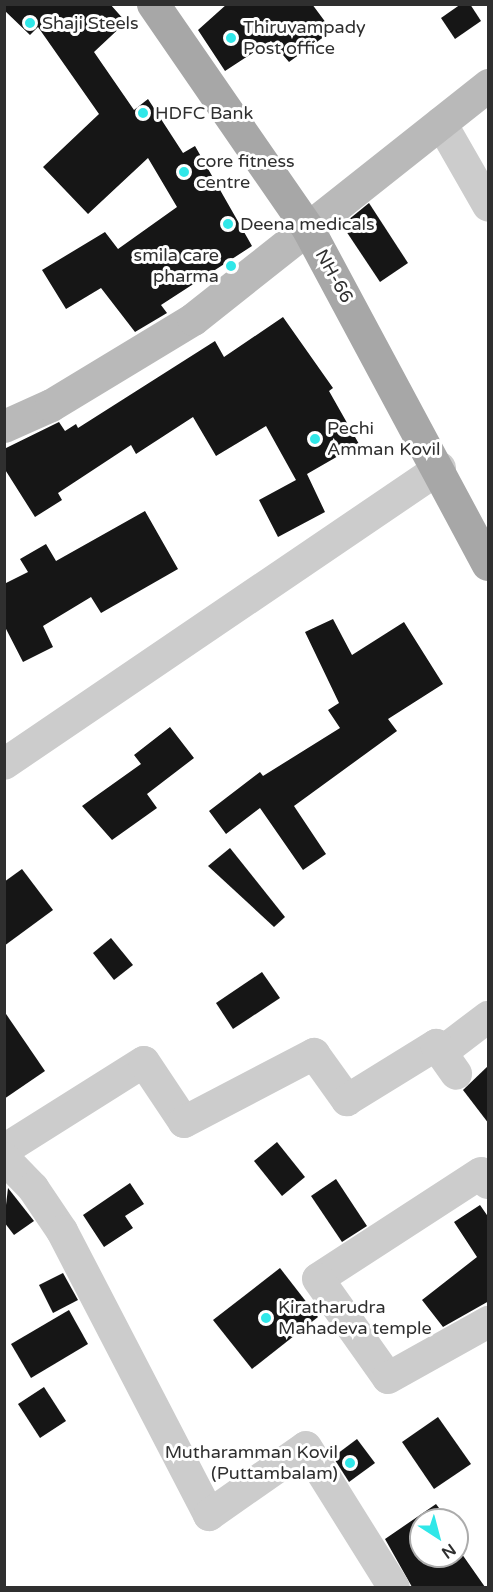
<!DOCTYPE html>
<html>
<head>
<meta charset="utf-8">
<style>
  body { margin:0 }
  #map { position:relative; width:493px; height:1592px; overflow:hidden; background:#fff; font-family:"Varela Round",sans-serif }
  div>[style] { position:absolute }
  .building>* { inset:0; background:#161616 }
  .minor>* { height:32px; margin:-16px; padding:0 16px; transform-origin:16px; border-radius:16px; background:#ccc }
  .secondary>* { height:33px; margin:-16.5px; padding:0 16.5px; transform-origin:16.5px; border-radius:16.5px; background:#b9b9b9 }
  .primary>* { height:33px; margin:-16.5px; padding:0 16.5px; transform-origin:16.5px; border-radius:16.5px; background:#a7a7a7 }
  .dots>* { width:16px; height:16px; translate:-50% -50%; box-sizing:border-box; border:3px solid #fff; border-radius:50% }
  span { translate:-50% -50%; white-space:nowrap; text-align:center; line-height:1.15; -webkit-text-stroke:6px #fff; paint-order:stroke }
  .poi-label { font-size:18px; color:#2f2f2f }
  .left { translate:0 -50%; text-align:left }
  .right { translate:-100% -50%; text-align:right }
  .street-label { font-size:18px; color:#2f2f2f }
  .frame { position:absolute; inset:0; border:6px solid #2f2f2f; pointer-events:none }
  .north { position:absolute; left:409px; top:1508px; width:60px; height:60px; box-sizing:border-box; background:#fff; border:2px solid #acacac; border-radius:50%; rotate:144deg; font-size:16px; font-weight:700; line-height:24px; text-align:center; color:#2f2f2f }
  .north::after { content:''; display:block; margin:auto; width:21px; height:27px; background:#30e7e8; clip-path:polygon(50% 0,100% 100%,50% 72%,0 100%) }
</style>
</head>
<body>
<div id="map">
  <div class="building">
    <i style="clip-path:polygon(4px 4px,110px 4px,126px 22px,94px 52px,134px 110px,148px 99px,183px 153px,195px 146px,252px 246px,161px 305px,167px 313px,135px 332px,101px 288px,66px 309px,42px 270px,105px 232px,118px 249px,177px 207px,148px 158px,88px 214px,43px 167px,99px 114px,38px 27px,30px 35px,4px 10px)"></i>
    <i style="clip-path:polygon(227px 4px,312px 4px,332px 31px,289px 62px,271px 41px,225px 71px,198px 30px)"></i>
    <i style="clip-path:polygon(461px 4px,470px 4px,481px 21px,455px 39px,441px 18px)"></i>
    <i style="clip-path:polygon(369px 203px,408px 263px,380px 282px,342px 225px)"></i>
    <i style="clip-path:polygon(283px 317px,333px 388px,329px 391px,359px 444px,307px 474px,325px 512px,278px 537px,259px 500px,296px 480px,266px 426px,216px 456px,193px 417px,136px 454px,131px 445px,58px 493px,62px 500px,35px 517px,4px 468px,4px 449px,59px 422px,65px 431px,76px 424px,78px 428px,215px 341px,224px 357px)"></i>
    <i style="clip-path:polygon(145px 511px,178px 569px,101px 613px,91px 597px,43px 626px,53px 647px,23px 662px,4px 625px,4px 584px,28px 572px,20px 559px,46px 544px,56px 561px)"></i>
    <i style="clip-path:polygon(333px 619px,352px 655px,404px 622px,443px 684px,388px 719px,397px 731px,294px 806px,326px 854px,303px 870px,260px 808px,226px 834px,209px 811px,260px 772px,263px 776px,340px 728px,328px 710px,339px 703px,305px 632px)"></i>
    <i style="clip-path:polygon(170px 727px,194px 758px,147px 794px,157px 808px,112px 840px,82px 806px,141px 764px,134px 755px)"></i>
    <i style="clip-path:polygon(230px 848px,285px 917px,274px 927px,208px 866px)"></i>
    <i style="clip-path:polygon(22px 869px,53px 910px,4px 946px,4px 882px)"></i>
    <i style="clip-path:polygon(111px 938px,133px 965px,114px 980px,93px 953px)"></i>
    <i style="clip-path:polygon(262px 972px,280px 998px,233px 1029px,216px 1003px)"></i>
    <i style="clip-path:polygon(4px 1011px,45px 1071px,4px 1099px)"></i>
    <i style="clip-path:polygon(489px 1065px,489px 1124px,463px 1090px)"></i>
    <i style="clip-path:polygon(277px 1142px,305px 1177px,282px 1196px,254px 1161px)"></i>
    <i style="clip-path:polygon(336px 1179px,367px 1226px,342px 1242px,311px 1196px)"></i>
    <i style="clip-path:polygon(130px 1183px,144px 1204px,125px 1216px,133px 1228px,104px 1247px,83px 1215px)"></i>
    <i style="clip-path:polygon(8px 1188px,34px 1221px,14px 1235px,4px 1222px)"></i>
    <i style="clip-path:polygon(480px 1205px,489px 1218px,489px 1301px,443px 1327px,422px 1300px,477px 1257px,454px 1222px)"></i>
    <i style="clip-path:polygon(280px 1268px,318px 1317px,252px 1369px,213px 1320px)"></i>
    <i style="clip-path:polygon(63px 1273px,78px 1300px,53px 1313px,39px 1285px)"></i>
    <i style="clip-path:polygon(69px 1310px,88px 1344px,31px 1378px,11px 1344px)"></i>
    <i style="clip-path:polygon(44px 1387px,66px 1421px,40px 1438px,18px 1404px)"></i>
    <i style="clip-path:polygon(438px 1417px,471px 1464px,434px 1489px,402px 1442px)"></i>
    <i style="clip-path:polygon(357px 1439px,375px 1463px,349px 1482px,333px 1457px)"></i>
    <i style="clip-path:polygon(436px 1504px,448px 1520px,421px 1520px,421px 1556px,457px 1556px,457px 1547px,485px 1587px,412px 1587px,385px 1539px)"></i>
  </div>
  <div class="minor">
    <i style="left:441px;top:123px;width:95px;rotate:60.2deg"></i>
    <i style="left:4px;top:764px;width:527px;rotate:-34.17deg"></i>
    <i style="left:442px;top:1052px;width:58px;rotate:-37.3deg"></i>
    <i style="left:4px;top:1150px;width:165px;rotate:-32.2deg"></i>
    <i style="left:144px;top:1062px;width:72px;rotate:56.3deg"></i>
    <i style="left:184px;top:1122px;width:147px;rotate:-27.6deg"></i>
    <i style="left:314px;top:1054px;width:57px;rotate:54.3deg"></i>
    <i style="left:347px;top:1100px;width:105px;rotate:-31.7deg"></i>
    <i style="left:436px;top:1045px;width:35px;rotate:55deg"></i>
    <i style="left:4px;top:1158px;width:42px;rotate:46deg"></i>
    <i style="left:33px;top:1188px;width:52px;rotate:56deg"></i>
    <i style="left:62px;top:1231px;width:320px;rotate:62.6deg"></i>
    <i style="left:209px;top:1515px;width:118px;rotate:-35deg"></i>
    <i style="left:306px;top:1447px;width:166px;rotate:58deg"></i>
    <i style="left:488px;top:1183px;width:12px;rotate:-125deg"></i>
    <i style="left:481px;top:1173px;width:194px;rotate:147deg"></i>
    <i style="left:318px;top:1279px;width:121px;rotate:54.7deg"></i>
    <i style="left:388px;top:1378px;width:115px;rotate:-29.2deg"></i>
  </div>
  <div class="secondary">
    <i style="left:4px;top:426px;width:51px;rotate:-24.1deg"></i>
    <i style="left:51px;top:405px;width:166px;rotate:-31.2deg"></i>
    <i style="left:193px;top:319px;width:377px;rotate:-38.4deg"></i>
  </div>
  <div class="primary">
    <i style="left:153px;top:4px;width:273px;rotate:55.4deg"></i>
    <i style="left:308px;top:229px;width:380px;rotate:61.8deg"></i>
  </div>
  <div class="dots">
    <i style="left:30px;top:23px;background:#30e7e8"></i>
    <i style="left:231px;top:38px;background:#30e7e8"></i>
    <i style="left:143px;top:113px;background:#30e7e8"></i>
    <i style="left:184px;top:172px;background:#30e7e8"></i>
    <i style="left:228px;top:224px;background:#30e7e8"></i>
    <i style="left:231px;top:266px;background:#30e7e8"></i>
    <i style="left:315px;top:439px;background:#30e7e8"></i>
    <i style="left:266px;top:1318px;background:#30e7e8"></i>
    <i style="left:350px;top:1463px;background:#30e7e8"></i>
  </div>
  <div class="poi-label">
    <span class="left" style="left:42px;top:23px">Shaji Steels</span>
    <span class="left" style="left:243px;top:38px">Thiruvampady<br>Post office</span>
    <span class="left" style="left:155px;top:113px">HDFC Bank</span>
    <span class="left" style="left:196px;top:172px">core fitness<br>centre</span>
    <span class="left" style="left:240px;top:224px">Deena medicals</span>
    <span class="right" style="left:219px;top:266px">smila care<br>pharma</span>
    <span class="left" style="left:327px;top:439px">Pechi<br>Amman Kovil</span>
    <span class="left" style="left:278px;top:1318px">Kiratharudra<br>Mahadeva temple</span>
    <span class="right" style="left:338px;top:1463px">Mutharamman Kovil<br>(Puttambalam)</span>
  </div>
  <div class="street-label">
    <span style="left:334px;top:276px;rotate:61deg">NH-66</span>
  </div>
  <div class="frame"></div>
  <div class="north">N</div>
</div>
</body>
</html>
